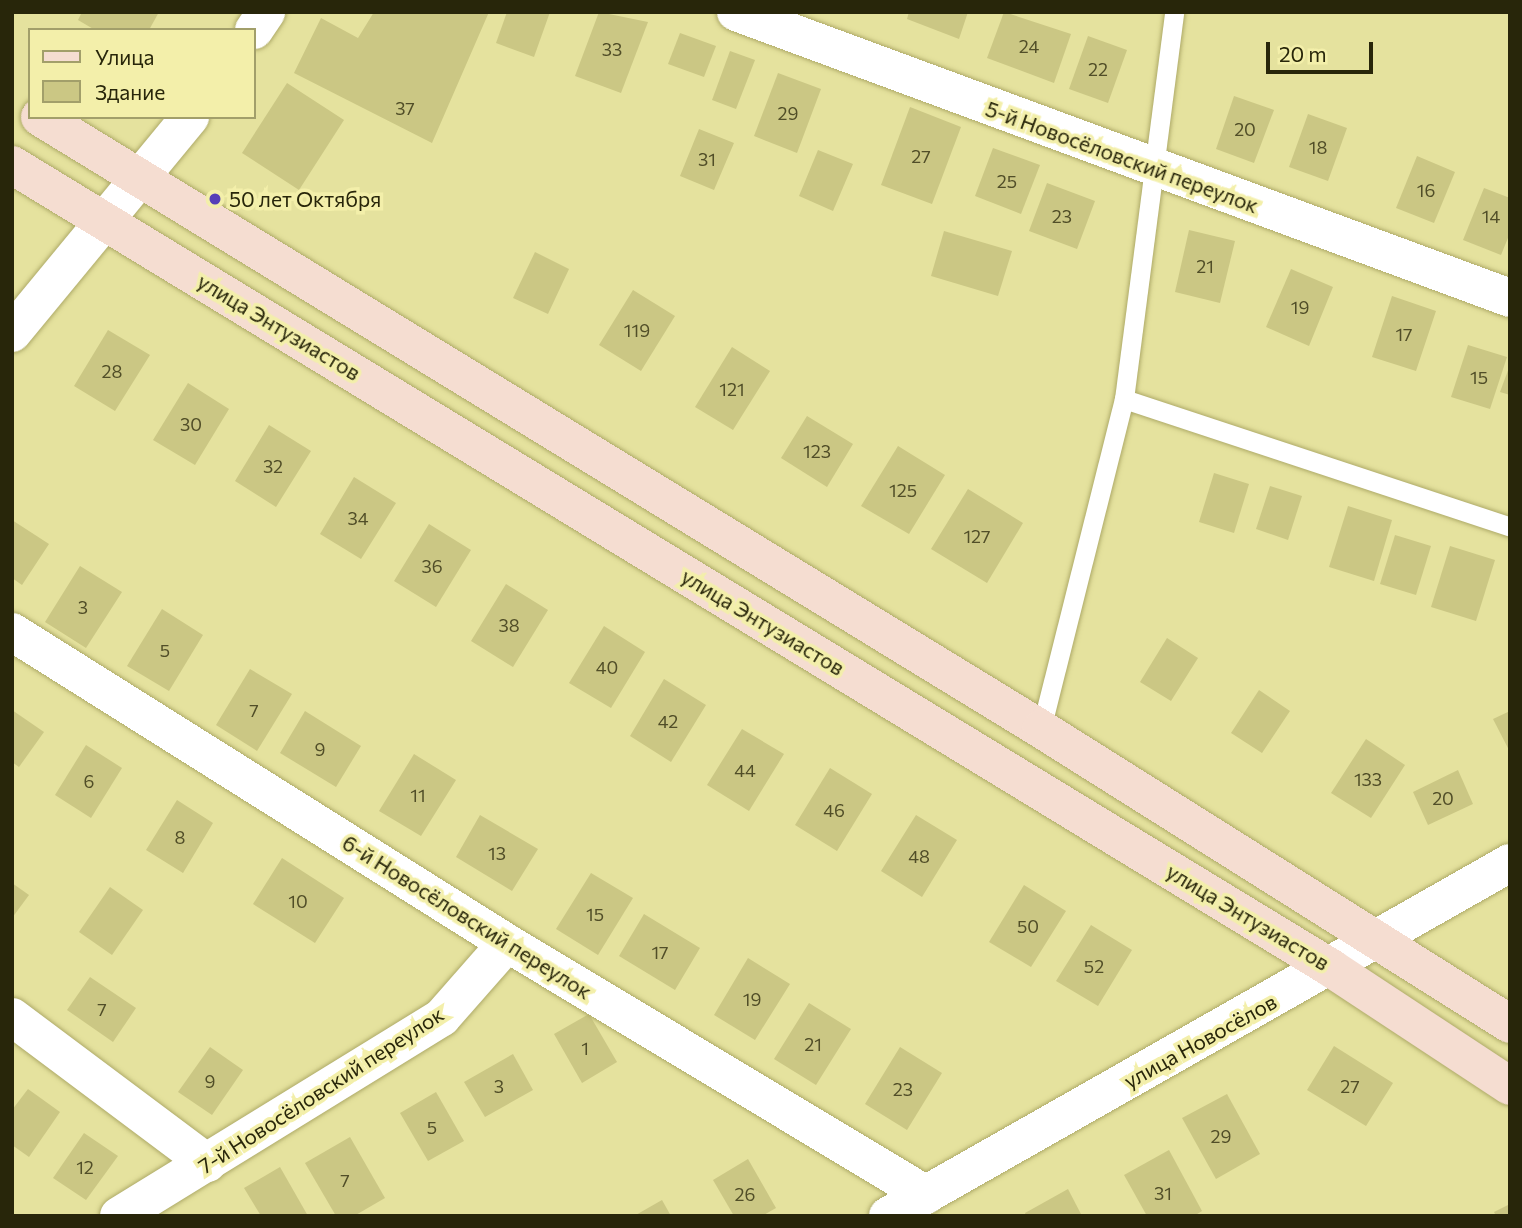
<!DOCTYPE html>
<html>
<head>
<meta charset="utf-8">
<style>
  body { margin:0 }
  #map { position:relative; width:1522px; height:1228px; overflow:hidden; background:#e5e29e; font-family:Commissioner,sans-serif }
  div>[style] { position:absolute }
  .building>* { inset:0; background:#cbc784 }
  .roads { filter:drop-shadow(0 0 2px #aeaa68) drop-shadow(0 0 2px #aeaa68) }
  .service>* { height:19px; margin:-9.5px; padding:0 9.5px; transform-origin:9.5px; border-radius:9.5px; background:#fff }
  .minor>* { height:38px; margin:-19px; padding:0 19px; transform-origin:19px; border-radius:19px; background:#fff }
  .secondary>* { height:38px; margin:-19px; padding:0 19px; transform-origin:19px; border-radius:19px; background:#f5ddd1 }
  .dots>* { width:19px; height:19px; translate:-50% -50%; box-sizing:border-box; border:4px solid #f3efaa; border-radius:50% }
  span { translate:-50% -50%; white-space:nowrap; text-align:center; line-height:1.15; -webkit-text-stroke:7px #f3efaa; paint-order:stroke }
  .number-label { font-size:18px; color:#514e28 }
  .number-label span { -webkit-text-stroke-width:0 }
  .street-label { font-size:21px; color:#28260a }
  .poi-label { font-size:21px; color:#28260a }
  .left { translate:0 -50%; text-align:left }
  .frame { position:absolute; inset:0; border:14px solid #28260a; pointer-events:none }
  .legend { position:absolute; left:28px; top:28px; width:228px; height:91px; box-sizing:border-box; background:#f3efaa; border:2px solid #a29f6a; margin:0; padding:9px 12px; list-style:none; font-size:21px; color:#28260a }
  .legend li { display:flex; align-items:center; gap:14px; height:35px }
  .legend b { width:35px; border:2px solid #a29f6a }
  .scale { position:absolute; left:1266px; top:42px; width:107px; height:32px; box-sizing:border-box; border:4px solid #28260a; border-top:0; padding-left:9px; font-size:21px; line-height:24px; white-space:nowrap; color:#28260a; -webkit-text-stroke:5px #f3efaa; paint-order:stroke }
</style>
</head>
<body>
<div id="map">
  <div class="building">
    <i style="clip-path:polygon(82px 12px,159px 12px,149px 30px,95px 30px,78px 20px)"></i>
    <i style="clip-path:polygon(374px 12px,489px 12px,432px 143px,294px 73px,321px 18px,358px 38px)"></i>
    <i style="clip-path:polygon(507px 12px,550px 12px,534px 57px,496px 43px)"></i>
    <i style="clip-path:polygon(599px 12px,648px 22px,621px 93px,575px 76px)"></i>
    <i style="clip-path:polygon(909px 12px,968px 12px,959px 39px,907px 19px)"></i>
    <i style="clip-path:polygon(1004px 12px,1071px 34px,1054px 83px,987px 58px)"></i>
    <i style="clip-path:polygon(680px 33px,716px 46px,704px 77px,668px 64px)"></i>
    <i style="clip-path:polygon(1088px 36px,1127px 50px,1108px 103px,1069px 89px)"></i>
    <i style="clip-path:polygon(730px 51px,755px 60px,736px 109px,712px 100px)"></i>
    <i style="clip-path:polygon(778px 73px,821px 89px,797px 153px,754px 136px)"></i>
    <i style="clip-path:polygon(287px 83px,344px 120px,299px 190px,242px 153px)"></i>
    <i style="clip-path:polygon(1234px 96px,1274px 110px,1254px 163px,1216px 149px)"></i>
    <i style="clip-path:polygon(910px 107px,961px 127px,932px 204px,881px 185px)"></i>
    <i style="clip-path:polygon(1308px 114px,1347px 128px,1328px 181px,1289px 167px)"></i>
    <i style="clip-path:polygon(699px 129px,734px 143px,714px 190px,680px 176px)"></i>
    <i style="clip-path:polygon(993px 148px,1040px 165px,1021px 214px,975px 196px)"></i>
    <i style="clip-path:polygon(818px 150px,853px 164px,833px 211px,799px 196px)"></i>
    <i style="clip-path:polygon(1417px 156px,1455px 172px,1434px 223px,1396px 208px)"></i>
    <i style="clip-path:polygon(1047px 183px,1095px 201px,1077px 249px,1029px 231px)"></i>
    <i style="clip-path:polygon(1484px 188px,1510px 198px,1510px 233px,1501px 255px,1463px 240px)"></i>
    <i style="clip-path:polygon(1189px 230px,1235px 241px,1220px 303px,1175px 292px)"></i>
    <i style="clip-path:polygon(944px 231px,1012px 251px,998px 296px,931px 276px)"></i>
    <i style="clip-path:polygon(535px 252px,569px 269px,548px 314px,513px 298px)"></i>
    <i style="clip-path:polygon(1291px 269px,1333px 287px,1309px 346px,1266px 327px)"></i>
    <i style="clip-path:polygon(633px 290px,675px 316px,641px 371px,599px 345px)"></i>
    <i style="clip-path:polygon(1392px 296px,1436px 311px,1416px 371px,1372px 357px)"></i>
    <i style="clip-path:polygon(108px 330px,150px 355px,115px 411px,74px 386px)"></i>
    <i style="clip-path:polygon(1468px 345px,1507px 357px,1490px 409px,1451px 397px)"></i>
    <i style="clip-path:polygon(732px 347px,770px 371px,733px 430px,695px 407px)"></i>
    <i style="clip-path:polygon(1510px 365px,1510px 395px,1500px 392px)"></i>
    <i style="clip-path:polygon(188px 383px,229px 409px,195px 465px,153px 440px)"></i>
    <i style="clip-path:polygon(807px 416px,853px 444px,827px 487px,781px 458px)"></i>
    <i style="clip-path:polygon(269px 425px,311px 451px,276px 507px,235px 481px)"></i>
    <i style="clip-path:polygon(898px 446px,945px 475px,909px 534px,861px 506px)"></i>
    <i style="clip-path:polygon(1214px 473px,1249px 484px,1234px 533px,1199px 522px)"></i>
    <i style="clip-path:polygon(354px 477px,396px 503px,361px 559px,320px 534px)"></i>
    <i style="clip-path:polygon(1270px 486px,1302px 496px,1288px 540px,1256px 529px)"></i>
    <i style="clip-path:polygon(968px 489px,1023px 523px,987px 583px,931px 549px)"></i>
    <i style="clip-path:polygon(1348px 506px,1392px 520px,1374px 581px,1329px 567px)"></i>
    <i style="clip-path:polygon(12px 520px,49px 544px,22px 585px,12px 578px)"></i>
    <i style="clip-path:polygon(429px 524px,471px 550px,436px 607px,394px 581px)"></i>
    <i style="clip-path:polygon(1395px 535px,1431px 546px,1416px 595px,1380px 584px)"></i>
    <i style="clip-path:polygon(1450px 546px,1495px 560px,1476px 621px,1431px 607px)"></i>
    <i style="clip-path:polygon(80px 566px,122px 592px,86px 648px,45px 622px)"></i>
    <i style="clip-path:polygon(506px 584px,548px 610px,513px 667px,471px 641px)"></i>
    <i style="clip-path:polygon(162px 609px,203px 635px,169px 691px,127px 666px)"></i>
    <i style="clip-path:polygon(604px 626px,645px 652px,611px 708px,569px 683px)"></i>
    <i style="clip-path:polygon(1167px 638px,1198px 658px,1171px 701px,1140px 682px)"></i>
    <i style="clip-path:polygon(250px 669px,292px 694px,257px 751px,216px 725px)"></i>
    <i style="clip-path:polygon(664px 679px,706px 705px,671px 762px,630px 736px)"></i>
    <i style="clip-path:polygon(1259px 690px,1290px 711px,1262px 753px,1231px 733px)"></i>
    <i style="clip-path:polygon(12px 710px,44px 732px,19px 767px,12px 762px)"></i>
    <i style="clip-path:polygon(305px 711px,361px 746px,336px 787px,280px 753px)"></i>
    <i style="clip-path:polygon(1510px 711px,1510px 752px,1493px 719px)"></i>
    <i style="clip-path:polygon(742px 729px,784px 754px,749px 811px,707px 785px)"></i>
    <i style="clip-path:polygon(1366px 739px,1405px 765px,1371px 818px,1331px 793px)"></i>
    <i style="clip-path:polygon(86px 745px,122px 768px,91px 818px,55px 795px)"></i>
    <i style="clip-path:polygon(414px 754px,456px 780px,421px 836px,379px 811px)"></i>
    <i style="clip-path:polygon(830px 768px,872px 794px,837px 851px,795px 825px)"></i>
    <i style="clip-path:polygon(1458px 770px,1473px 804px,1428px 825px,1413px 792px)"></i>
    <i style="clip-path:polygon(177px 800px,213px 823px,183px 873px,146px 850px)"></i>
    <i style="clip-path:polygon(480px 815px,538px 849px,512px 891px,456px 857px)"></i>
    <i style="clip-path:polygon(916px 815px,957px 840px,922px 897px,881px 871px)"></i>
    <i style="clip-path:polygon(282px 858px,344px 898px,315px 943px,253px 904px)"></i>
    <i style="clip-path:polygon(591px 873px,633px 898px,598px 955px,556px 929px)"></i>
    <i style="clip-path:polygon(12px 883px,29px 895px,12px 918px)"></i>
    <i style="clip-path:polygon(1024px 885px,1066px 911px,1031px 967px,989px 942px)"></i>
    <i style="clip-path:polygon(110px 887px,143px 910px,112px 955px,79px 932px)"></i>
    <i style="clip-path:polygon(644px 914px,700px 948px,675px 990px,619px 956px)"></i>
    <i style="clip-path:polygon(1091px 925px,1132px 950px,1098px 1006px,1056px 981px)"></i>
    <i style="clip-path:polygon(748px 958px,790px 984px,755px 1040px,714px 1015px)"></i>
    <i style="clip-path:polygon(90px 977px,136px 1008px,113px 1042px,67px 1010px)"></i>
    <i style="clip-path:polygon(809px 1003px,851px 1029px,816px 1085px,774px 1059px)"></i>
    <i style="clip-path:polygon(589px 1014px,617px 1062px,582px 1083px,554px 1034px)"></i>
    <i style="clip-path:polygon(1334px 1046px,1393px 1083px,1366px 1126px,1307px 1090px)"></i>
    <i style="clip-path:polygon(210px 1047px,243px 1070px,212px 1115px,178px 1092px)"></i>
    <i style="clip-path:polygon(900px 1047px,942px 1073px,907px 1130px,865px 1104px)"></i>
    <i style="clip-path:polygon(513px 1054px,533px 1090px,485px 1117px,464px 1082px)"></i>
    <i style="clip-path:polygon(28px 1089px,60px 1112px,29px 1157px,12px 1145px,12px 1110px)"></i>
    <i style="clip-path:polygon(436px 1092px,464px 1141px,428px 1161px,400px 1113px)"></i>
    <i style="clip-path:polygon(1227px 1094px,1260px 1154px,1216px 1179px,1182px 1118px)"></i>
    <i style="clip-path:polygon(84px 1133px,118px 1156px,86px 1200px,53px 1178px)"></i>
    <i style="clip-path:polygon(350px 1137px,385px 1198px,354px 1216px,336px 1216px,305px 1163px)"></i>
    <i style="clip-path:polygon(1169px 1150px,1202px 1211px,1194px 1216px,1147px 1216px,1124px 1175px)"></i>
    <i style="clip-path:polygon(748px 1159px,776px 1208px,762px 1216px,734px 1216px,713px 1180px)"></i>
    <i style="clip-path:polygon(280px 1167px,308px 1216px,261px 1216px,244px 1188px)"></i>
    <i style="clip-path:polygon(1068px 1189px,1082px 1216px,1026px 1216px,1025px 1213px)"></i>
    <i style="clip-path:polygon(662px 1200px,671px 1216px,634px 1216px)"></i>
    <i style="clip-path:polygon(1510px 1204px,1510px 1216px,1496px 1216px,1494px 1212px)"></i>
  </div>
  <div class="roads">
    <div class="service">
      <i style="left:1124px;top:399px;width:407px;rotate:18.3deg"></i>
      <i style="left:1041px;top:729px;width:340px;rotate:-75.9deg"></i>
      <i style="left:1124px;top:399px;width:390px;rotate:-82.6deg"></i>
    </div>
    <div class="minor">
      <i style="left:736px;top:12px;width:825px;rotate:20.28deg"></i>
      <i style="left:254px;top:30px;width:22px;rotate:-56deg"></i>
      <i style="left:12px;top:333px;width:280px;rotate:-50.5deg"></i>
      <i style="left:12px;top:632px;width:585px;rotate:32.14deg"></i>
      <i style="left:507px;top:943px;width:489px;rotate:31deg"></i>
      <i style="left:12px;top:1017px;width:244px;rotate:36.8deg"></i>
      <i style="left:119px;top:1216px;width:379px;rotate:-31.6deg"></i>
      <i style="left:442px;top:1017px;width:98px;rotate:-48.7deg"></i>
      <i style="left:888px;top:1216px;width:715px;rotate:-29.58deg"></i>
    </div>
    <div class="secondary">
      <i style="left:40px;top:117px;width:1173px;rotate:31.44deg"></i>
      <i style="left:1041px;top:729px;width:554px;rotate:32.17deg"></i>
      <i style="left:12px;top:165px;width:1544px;rotate:31.33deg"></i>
      <i style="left:1331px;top:968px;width:214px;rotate:33.4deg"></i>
    </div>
  </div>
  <div class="dots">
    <i style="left:215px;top:199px;background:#5640b8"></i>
  </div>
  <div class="number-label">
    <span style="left:1029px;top:46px">24</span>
    <span style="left:612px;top:49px">33</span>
    <span style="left:1098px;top:69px">22</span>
    <span style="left:405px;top:108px">37</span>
    <span style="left:788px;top:113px">29</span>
    <span style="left:1245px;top:129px">20</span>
    <span style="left:1318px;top:147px">18</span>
    <span style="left:921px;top:156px">27</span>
    <span style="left:707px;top:159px">31</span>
    <span style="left:1007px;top:181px">25</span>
    <span style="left:1426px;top:190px">16</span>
    <span style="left:1062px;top:216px">23</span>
    <span style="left:1491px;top:216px">14</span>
    <span style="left:1205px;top:266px">21</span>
    <span style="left:1300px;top:307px">19</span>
    <span style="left:637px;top:330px">119</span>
    <span style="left:1404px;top:334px">17</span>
    <span style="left:112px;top:371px">28</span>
    <span style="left:1479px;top:377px">15</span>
    <span style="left:732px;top:389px">121</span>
    <span style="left:191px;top:424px">30</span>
    <span style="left:817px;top:451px">123</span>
    <span style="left:273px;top:466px">32</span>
    <span style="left:903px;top:490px">125</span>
    <span style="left:358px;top:518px">34</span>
    <span style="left:977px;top:536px">127</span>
    <span style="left:432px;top:566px">36</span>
    <span style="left:83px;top:607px">3</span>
    <span style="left:509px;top:625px">38</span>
    <span style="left:165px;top:650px">5</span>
    <span style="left:607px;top:667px">40</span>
    <span style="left:254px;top:710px">7</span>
    <span style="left:668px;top:721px">42</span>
    <span style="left:320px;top:749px">9</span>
    <span style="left:745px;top:770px">44</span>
    <span style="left:1368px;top:779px">133</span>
    <span style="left:89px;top:781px">6</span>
    <span style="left:418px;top:795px">11</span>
    <span style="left:1443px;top:798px">20</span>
    <span style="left:834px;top:810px">46</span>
    <span style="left:180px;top:837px">8</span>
    <span style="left:497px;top:853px">13</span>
    <span style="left:919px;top:856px">48</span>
    <span style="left:298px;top:901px">10</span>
    <span style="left:595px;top:914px">15</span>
    <span style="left:1028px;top:926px">50</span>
    <span style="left:660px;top:952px">17</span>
    <span style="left:1094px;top:966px">52</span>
    <span style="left:752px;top:999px">19</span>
    <span style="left:102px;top:1009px">7</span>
    <span style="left:813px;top:1044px">21</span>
    <span style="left:585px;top:1048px">1</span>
    <span style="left:210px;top:1081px">9</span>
    <span style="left:499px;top:1086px">3</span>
    <span style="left:1350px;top:1086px">27</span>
    <span style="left:903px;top:1089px">23</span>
    <span style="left:432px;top:1127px">5</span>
    <span style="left:1221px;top:1136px">29</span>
    <span style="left:85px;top:1167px">12</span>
    <span style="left:345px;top:1180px">7</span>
    <span style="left:1163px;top:1193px">31</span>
    <span style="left:745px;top:1194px">26</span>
  </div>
  <div class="street-label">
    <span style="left:1122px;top:157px;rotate:20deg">5-й Новосёловский переулок</span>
    <span style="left:279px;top:327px;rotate:31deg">улица Энтузиастов</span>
    <span style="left:763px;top:622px;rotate:31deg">улица Энтузиастов</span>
    <span style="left:467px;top:917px;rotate:32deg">6-й Новосёловский переулок</span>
    <span style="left:1248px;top:917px;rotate:31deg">улица Энтузиастов</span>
    <span style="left:1200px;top:1041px;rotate:-29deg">улица Новосёлов</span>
    <span style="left:321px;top:1090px;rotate:-33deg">7-й Новосёловский переулок</span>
  </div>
  <div class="poi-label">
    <span class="left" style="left:229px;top:199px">50 лет Октября</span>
  </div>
  <div class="frame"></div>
  <ul class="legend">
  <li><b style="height:9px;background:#f5ddd1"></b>Улица</li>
  <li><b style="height:19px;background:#cbc784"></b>Здание</li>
  </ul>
  <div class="scale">20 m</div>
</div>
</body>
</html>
